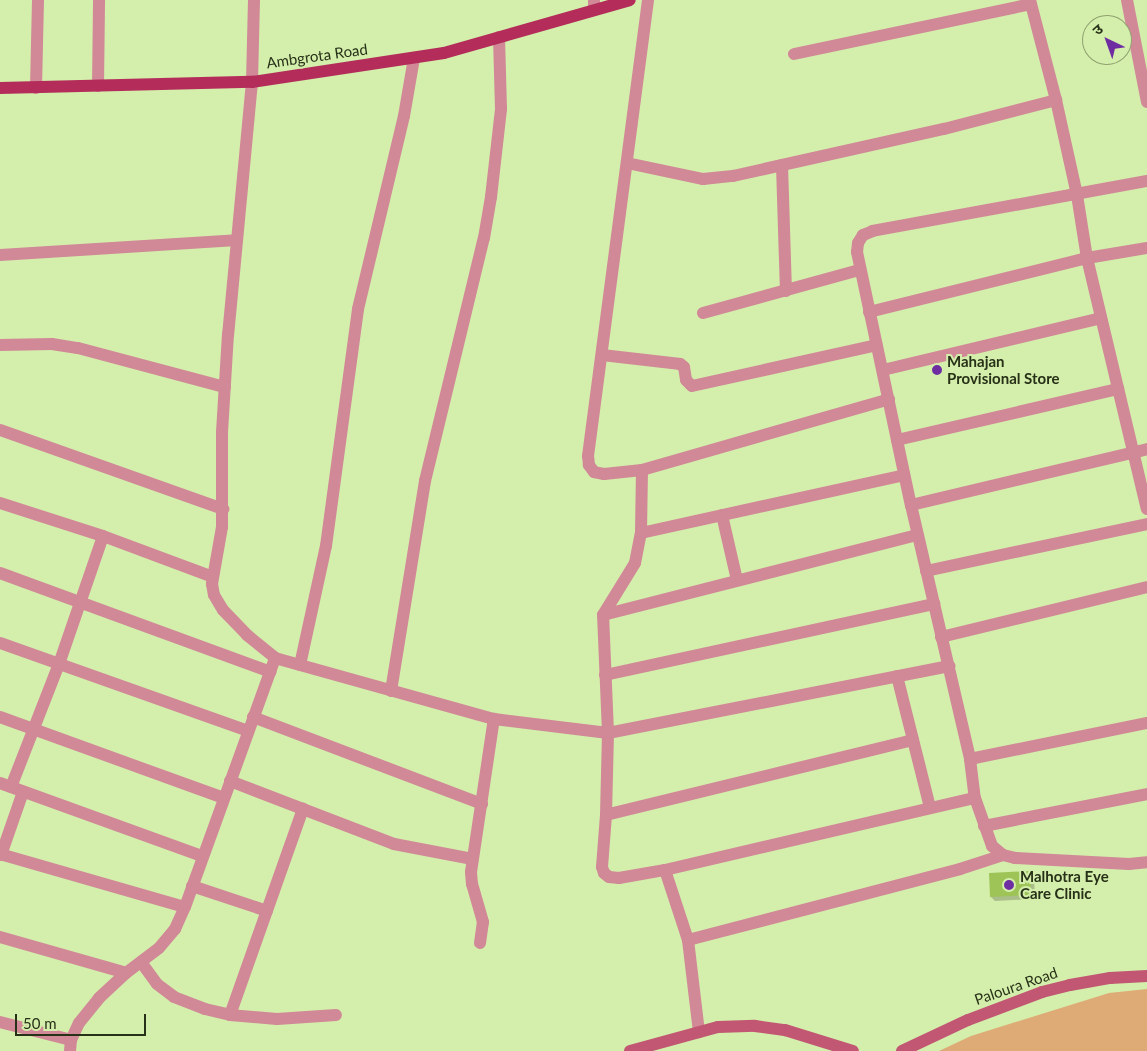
<!DOCTYPE html>
<html>
<head>
<meta charset="utf-8">
<style>
  body { margin:0 }
  #map { position:relative; width:1147px; height:1051px; overflow:hidden; background:#d4eeac; font-family:Lato,"Noto Sans Devanagari",sans-serif }
  div>[style] { position:absolute }
  .green>* { inset:0; background:#deaa76 }
  .shadow>* { inset:0; background:#0003 }
  .building>* { inset:0; background:#9ec457 }
  .street>* { height:12px; margin:-6px; padding:0 6px; transform-origin:6px; border-radius:6px; background:#d18897 }
  .secondary>* { height:12px; margin:-6px; padding:0 6px; transform-origin:6px; border-radius:6px; background:#c25773 }
  .primary>* { height:12px; margin:-6px; padding:0 6px; transform-origin:6px; border-radius:6px; background:#b32c5a }
  .dots>* { width:14px; height:14px; translate:-50% -50%; box-sizing:border-box; border:2px solid #d4eeac; border-radius:50% }
  span { translate:-50% -50%; white-space:nowrap; text-align:center; line-height:1.15; -webkit-text-stroke:4px #d4eeac; paint-order:stroke }
  .street-label { font-size:15px; color:#273117 }
  .poi-label { font-size:15px; color:#273117; font-weight:700 }
  .left { translate:0 -50%; text-align:left }
  .north { position:absolute; left:1082px; top:15px; width:50px; height:50px; box-sizing:border-box; background:#d4eeac; border:1px solid #8fa270; border-radius:50%; rotate:318deg; font-size:14px; font-weight:700; line-height:20px; text-align:center; color:#273117 }
  .north::after { content:''; display:block; margin:auto; width:18px; height:22px; background:#6e2ea2; clip-path:polygon(50% 0,100% 100%,50% 72%,0 100%) }
  .scale { position:absolute; left:15px; top:1014px; width:131px; height:22px; box-sizing:border-box; border:2px solid #273117; border-top:0; padding-left:6px; font-size:15px; line-height:18px; white-space:nowrap; color:#273117; -webkit-text-stroke:4px #d4eeac; paint-order:stroke }
</style>
</head>
<body>
<div id="map">
  <div class="green">
    <i style="clip-path:polygon(1147px 989px,1147px 1051px,939px 1051px,971px 1036px,1109px 993px)"></i>
  </div>
  <div class="shadow">
    <i style="clip-path:polygon(1030px 872px,1034px 876px,1035px 899px,995px 901px,991px 897px)"></i>
  </div>
  <div class="building">
    <i style="clip-path:polygon(1030px 871px,1031px 895px,990px 897px,989px 873px)"></i>
  </div>
  <div class="street">
    <i style="left:254px;top:0;width:82px;rotate:91.4deg"></i>
    <i style="left:252px;top:82px;width:253px;rotate:95.4deg"></i>
    <i style="left:228px;top:334px;width:99px;rotate:93.5deg"></i>
    <i style="left:222px;top:433px;width:94px;rotate:90deg"></i>
    <i style="left:222px;top:527px;width:58px;rotate:100deg"></i>
    <i style="left:212px;top:584px;width:11px;rotate:80deg"></i>
    <i style="left:214px;top:595px;width:17px;rotate:59deg"></i>
    <i style="left:223px;top:610px;width:35px;rotate:46deg"></i>
    <i style="left:247px;top:635px;width:36px;rotate:39deg"></i>
    <i style="left:275px;top:658px;width:227px;rotate:15.6deg"></i>
    <i style="left:494px;top:719px;width:115px;rotate:7deg"></i>
    <i style="left:608px;top:733px;width:348px;rotate:-11.1deg"></i>
    <i style="left:1030px;top:0;width:103px;rotate:75.4deg"></i>
    <i style="left:1056px;top:100px;width:97px;rotate:77.5deg"></i>
    <i style="left:1077px;top:195px;width:64px;rotate:81deg"></i>
    <i style="left:1087px;top:258px;width:258px;rotate:76.6deg"></i>
    <i style="left:1127px;top:0;width:104px;rotate:78.9deg"></i>
    <i style="left:594px;top:10px;width:10px;rotate:-90deg"></i>
    <i style="left:794px;top:54px;width:242px;rotate:-11.9deg"></i>
    <i style="left:98px;top:86px;width:86px;rotate:-89.3deg"></i>
    <i style="left:36px;top:88px;width:88px;rotate:-88.7deg"></i>
    <i style="left:627px;top:163px;width:78px;rotate:11.9deg"></i>
    <i style="left:703px;top:179px;width:30px;rotate:-6deg"></i>
    <i style="left:733px;top:176px;width:216px;rotate:-12.6deg"></i>
    <i style="left:944px;top:129px;width:116px;rotate:-14.5deg"></i>
    <i style="left:782px;top:165px;width:126px;rotate:88.2deg"></i>
    <i style="left:1147px;top:181px;width:279px;rotate:169.7deg"></i>
    <i style="left:873px;top:231px;width:11px;rotate:158deg"></i>
    <i style="left:863px;top:235px;width:9px;rotate:122deg"></i>
    <i style="left:858px;top:243px;width:9px;rotate:96deg"></i>
    <i style="left:857px;top:252px;width:259px;rotate:78deg"></i>
    <i style="left:911px;top:505px;width:261px;rotate:76.9deg"></i>
    <i style="left:970px;top:759px;width:39px;rotate:83deg"></i>
    <i style="left:975px;top:798px;width:51px;rotate:70.5deg"></i>
    <i style="left:992px;top:846px;width:14px;rotate:39deg"></i>
    <i style="left:1003px;top:855px;width:12px;rotate:14deg"></i>
    <i style="left:1015px;top:858px;width:114px;rotate:3deg"></i>
    <i style="left:1129px;top:864px;width:18px;rotate:-6deg"></i>
    <i style="left:0;top:255px;width:237px;rotate:-3.6deg"></i>
    <i style="left:869px;top:312px;width:225px;rotate:-13.9deg"></i>
    <i style="left:1087px;top:258px;width:61px;rotate:-9.5deg"></i>
    <i style="left:703px;top:313px;width:162px;rotate:-15.4deg"></i>
    <i style="left:0;top:345px;width:52px;rotate:-1.1deg"></i>
    <i style="left:52px;top:344px;width:26px;rotate:9deg"></i>
    <i style="left:78px;top:348px;width:152px;rotate:14.9deg"></i>
    <i style="left:602px;top:355px;width:79px;rotate:6.6deg"></i>
    <i style="left:680px;top:364px;width:5px;rotate:37deg"></i>
    <i style="left:684px;top:367px;width:13px;rotate:81deg"></i>
    <i style="left:686px;top:380px;width:8px;rotate:45deg"></i>
    <i style="left:692px;top:386px;width:189px;rotate:-12.5deg"></i>
    <i style="left:883px;top:370px;width:224px;rotate:-13.4deg"></i>
    <i style="left:0;top:430px;width:237px;rotate:19.5deg"></i>
    <i style="left:897px;top:440px;width:227px;rotate:-13deg"></i>
    <i style="left:642px;top:470px;width:257px;rotate:-16deg"></i>
    <i style="left:0;top:503px;width:108px;rotate:17.8deg"></i>
    <i style="left:103px;top:536px;width:117px;rotate:20.4deg"></i>
    <i style="left:911px;top:505px;width:243px;rotate:-13.3deg"></i>
    <i style="left:722px;top:515px;width:67px;rotate:77deg"></i>
    <i style="left:641px;top:533px;width:269px;rotate:-12.4deg"></i>
    <i style="left:926px;top:571px;width:226px;rotate:-12deg"></i>
    <i style="left:0;top:573px;width:288px;rotate:20.1deg"></i>
    <i style="left:603px;top:615px;width:324px;rotate:-14.3deg"></i>
    <i style="left:941px;top:637px;width:212px;rotate:-13.6deg"></i>
    <i style="left:0;top:643px;width:263px;rotate:19.5deg"></i>
    <i style="left:300px;top:665px;width:122px;rotate:-77.7deg"></i>
    <i style="left:326px;top:546px;width:239px;rotate:-82.3deg"></i>
    <i style="left:358px;top:309px;width:198px;rotate:-76.6deg"></i>
    <i style="left:404px;top:116px;width:59px;rotate:-80.2deg"></i>
    <i style="left:605px;top:675px;width:337px;rotate:-12.2deg"></i>
    <i style="left:897px;top:676px;width:135px;rotate:75.9deg"></i>
    <i style="left:391px;top:691px;width:213px;rotate:-80.8deg"></i>
    <i style="left:425px;top:481px;width:250px;rotate:-76.4deg"></i>
    <i style="left:484px;top:238px;width:42px;rotate:-80.3deg"></i>
    <i style="left:491px;top:197px;width:89px;rotate:-83.5deg"></i>
    <i style="left:501px;top:109px;width:72px;rotate:-91.6deg"></i>
    <i style="left:0;top:717px;width:238px;rotate:19.9deg"></i>
    <i style="left:253px;top:717px;width:245px;rotate:20.8deg"></i>
    <i style="left:913px;top:740px;width:316px;rotate:166.3deg"></i>
    <i style="left:606px;top:815px;width:52px;rotate:94.4deg"></i>
    <i style="left:602px;top:867px;width:6px;rotate:72deg"></i>
    <i style="left:604px;top:873px;width:6px;rotate:39deg"></i>
    <i style="left:609px;top:877px;width:10px;rotate:6deg"></i>
    <i style="left:619px;top:878px;width:47px;rotate:-9.9deg"></i>
    <i style="left:665px;top:870px;width:318px;rotate:-13.1deg"></i>
    <i style="left:970px;top:759px;width:181px;rotate:-11.5deg"></i>
    <i style="left:230px;top:781px;width:176px;rotate:21deg"></i>
    <i style="left:394px;top:844px;width:80px;rotate:10.8deg"></i>
    <i style="left:0;top:783px;width:215px;rotate:19.9deg"></i>
    <i style="left:11px;top:787px;width:132px;rotate:-68.7deg"></i>
    <i style="left:59px;top:664px;width:135px;rotate:-71deg"></i>
    <i style="left:606px;top:815px;width:82px;rotate:-88.6deg"></i>
    <i style="left:608px;top:733px;width:118px;rotate:-92.4deg"></i>
    <i style="left:603px;top:615px;width:61px;rotate:-58.4deg"></i>
    <i style="left:635px;top:563px;width:31px;rotate:-79deg"></i>
    <i style="left:641px;top:533px;width:63px;rotate:-89.1deg"></i>
    <i style="left:642px;top:470px;width:38px;rotate:174deg"></i>
    <i style="left:604px;top:474px;width:10px;rotate:-169deg"></i>
    <i style="left:594px;top:472px;width:9px;rotate:-126deg"></i>
    <i style="left:589px;top:465px;width:9px;rotate:-96deg"></i>
    <i style="left:588px;top:456px;width:460px;rotate:-82.5deg"></i>
    <i style="left:984px;top:826px;width:166px;rotate:-11.1deg"></i>
    <i style="left:0;top:854px;width:192px;rotate:16deg"></i>
    <i style="left:1px;top:855px;width:67px;rotate:-70.8deg"></i>
    <i style="left:665px;top:870px;width:74px;rotate:71.8deg"></i>
    <i style="left:688px;top:940px;width:281px;rotate:-14.6deg"></i>
    <i style="left:960px;top:869px;width:45px;rotate:-18deg"></i>
    <i style="left:192px;top:886px;width:79px;rotate:18.4deg"></i>
    <i style="left:0;top:937px;width:131px;rotate:15.9deg"></i>
    <i style="left:688px;top:940px;width:93px;rotate:83.2deg"></i>
    <i style="left:480px;top:943px;width:21px;rotate:-82deg"></i>
    <i style="left:483px;top:922px;width:40px;rotate:-106deg"></i>
    <i style="left:472px;top:884px;width:12px;rotate:-95deg"></i>
    <i style="left:471px;top:872px;width:155px;rotate:-81.5deg"></i>
    <i style="left:141px;top:962px;width:27px;rotate:54deg"></i>
    <i style="left:157px;top:984px;width:21px;rotate:37deg"></i>
    <i style="left:174px;top:997px;width:33px;rotate:21deg"></i>
    <i style="left:205px;top:1009px;width:26px;rotate:13deg"></i>
    <i style="left:230px;top:1015px;width:47px;rotate:4.9deg"></i>
    <i style="left:277px;top:1019px;width:59px;rotate:-3.9deg"></i>
    <i style="left:230px;top:1015px;width:219px;rotate:-70.5deg"></i>
    <i style="left:0;top:1022px;width:73px;rotate:14.2deg"></i>
    <i style="left:70px;top:1051px;width:11px;rotate:-85deg"></i>
    <i style="left:71px;top:1040px;width:19px;rotate:-65deg"></i>
    <i style="left:79px;top:1023px;width:32px;rotate:-51deg"></i>
    <i style="left:99px;top:998px;width:37px;rotate:-43deg"></i>
    <i style="left:126px;top:973px;width:41px;rotate:-37.1deg"></i>
    <i style="left:159px;top:948px;width:25px;rotate:-50deg"></i>
    <i style="left:175px;top:929px;width:24px;rotate:-66deg"></i>
    <i style="left:185px;top:907px;width:265px;rotate:-70.1deg"></i>
  </div>
  <div class="secondary">
    <i style="left:630px;top:1051px;width:91px;rotate:-15.3deg"></i>
    <i style="left:718px;top:1027px;width:37px;rotate:-2deg"></i>
    <i style="left:755px;top:1026px;width:30px;rotate:8deg"></i>
    <i style="left:785px;top:1030px;width:71px;rotate:17.2deg"></i>
    <i style="left:902px;top:1051px;width:73px;rotate:-25.2deg"></i>
    <i style="left:968px;top:1020px;width:79px;rotate:-20.7deg"></i>
    <i style="left:1042px;top:992px;width:29px;rotate:-14deg"></i>
    <i style="left:1070px;top:985px;width:41px;rotate:-9.9deg"></i>
    <i style="left:1110px;top:978px;width:37px;rotate:-3deg"></i>
  </div>
  <div class="primary">
    <i style="left:0;top:88px;width:252px;rotate:-1.4deg"></i>
    <i style="left:252px;top:82px;width:194px;rotate:-8.6deg"></i>
    <i style="left:444px;top:53px;width:193px;rotate:-15.9deg"></i>
  </div>
  <div class="dots">
    <i style="left:937px;top:370px;background:#6e2ea2"></i>
    <i style="left:1009px;top:885px;background:#6e2ea2"></i>
  </div>
  <div class="street-label">
    <span style="left:317px;top:56px;rotate:-8deg">Ambgrota Road</span>
    <span style="left:1016px;top:986px;rotate:-19deg">Paloura Road</span>
  </div>
  <div class="poi-label">
    <span class="left" style="left:947px;top:370px">Mahajan<br>Provisional Store</span>
    <span class="left" style="left:1020px;top:885px">Malhotra Eye<br>Care Clinic</span>
  </div>
  <div class="north">उ</div>
  <div class="scale">50 m</div>
</div>
</body>
</html>
